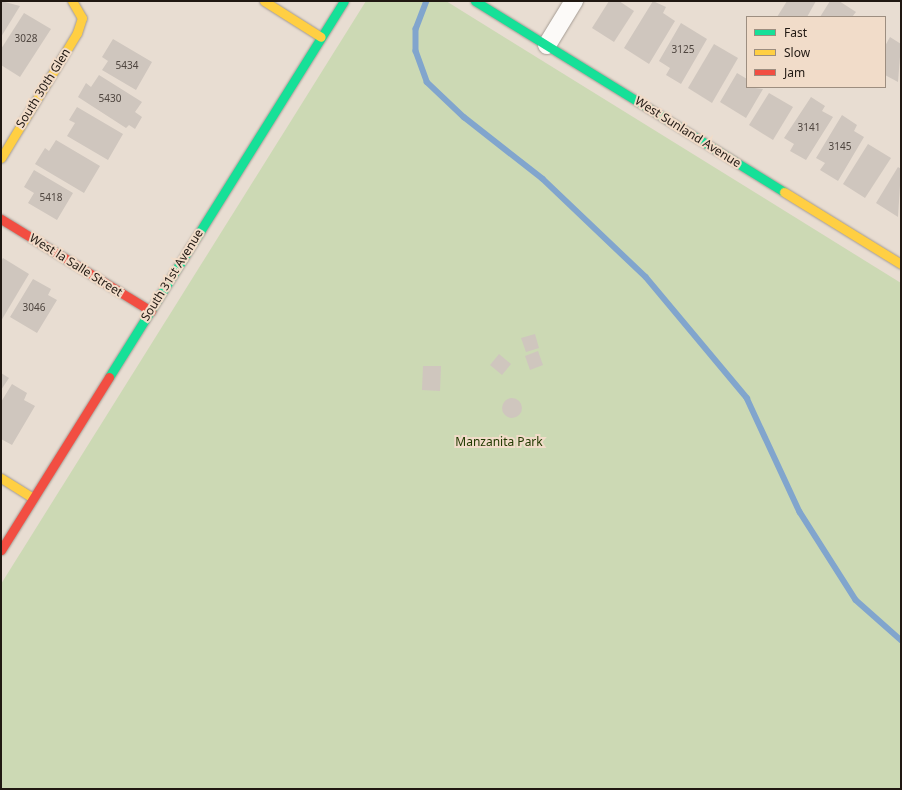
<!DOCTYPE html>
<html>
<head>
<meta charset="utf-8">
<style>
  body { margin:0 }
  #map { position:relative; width:902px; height:790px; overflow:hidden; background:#e8ddd2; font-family:"Noto Sans",sans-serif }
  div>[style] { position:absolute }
  .green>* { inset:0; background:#ccd9b4 }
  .stream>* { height:5.5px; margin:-2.75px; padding:0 2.75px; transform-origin:2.75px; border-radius:2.75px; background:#81a5cd }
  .building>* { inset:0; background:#cfc6be }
  .round { border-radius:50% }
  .roads { filter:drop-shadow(0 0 1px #a49b93) drop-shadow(0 0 1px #a49b93) }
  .street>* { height:18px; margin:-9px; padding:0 9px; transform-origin:9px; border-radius:9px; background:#fcfaf8 }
  .fast>* { height:9px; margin:-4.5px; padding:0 4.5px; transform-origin:4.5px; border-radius:4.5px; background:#16e098 }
  .slow>* { height:9px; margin:-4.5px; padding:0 4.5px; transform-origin:4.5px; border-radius:4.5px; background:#ffcf43 }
  .jam>* { height:9px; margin:-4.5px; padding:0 4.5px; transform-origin:4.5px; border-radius:4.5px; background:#f24e42 }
  span { translate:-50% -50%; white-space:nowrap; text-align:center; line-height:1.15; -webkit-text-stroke:4px #f1dcc9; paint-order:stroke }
  .number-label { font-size:10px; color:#4e453f }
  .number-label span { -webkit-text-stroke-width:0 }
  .street-label { font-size:12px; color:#201812 }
  .park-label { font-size:12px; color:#223a02 }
  .frame { position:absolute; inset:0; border:2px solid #201812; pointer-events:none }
  .legend { position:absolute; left:746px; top:16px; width:140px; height:72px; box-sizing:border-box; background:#f1dcc9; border:1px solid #9d8e80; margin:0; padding:5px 7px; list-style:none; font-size:12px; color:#201812 }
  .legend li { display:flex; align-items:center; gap:8px; height:20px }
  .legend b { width:20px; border:1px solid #9d8e80 }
</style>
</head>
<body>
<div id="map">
  <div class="green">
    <i style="clip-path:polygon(366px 1px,446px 1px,901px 283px,901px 789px,1px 789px,1px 584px)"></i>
  </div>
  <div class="stream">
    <i style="left:427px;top:1px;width:30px;rotate:111deg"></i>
    <i style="left:416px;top:29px;width:22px;rotate:90deg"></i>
    <i style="left:416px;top:51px;width:33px;rotate:70deg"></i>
    <i style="left:427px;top:82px;width:51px;rotate:43.4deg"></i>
    <i style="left:464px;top:117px;width:100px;rotate:38.1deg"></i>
    <i style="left:543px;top:179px;width:142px;rotate:43.6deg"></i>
    <i style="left:646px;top:277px;width:158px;rotate:50.1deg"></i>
    <i style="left:747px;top:398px;width:126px;rotate:65.1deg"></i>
    <i style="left:800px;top:512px;width:104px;rotate:57.5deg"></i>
    <i style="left:856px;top:600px;width:60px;rotate:41.6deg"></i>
  </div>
  <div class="building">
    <i style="clip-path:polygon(1px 1px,20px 6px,1px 37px)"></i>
    <i style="clip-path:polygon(609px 1px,619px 1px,634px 11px,614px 42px,592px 28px)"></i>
    <i style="clip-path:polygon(653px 1px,666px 7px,663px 13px,675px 21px,649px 64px,624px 48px)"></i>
    <i style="clip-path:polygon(787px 1px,816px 1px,807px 17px,777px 17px)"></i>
    <i style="clip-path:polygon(830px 1px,839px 1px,856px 12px,852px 17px,820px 17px)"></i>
    <i style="clip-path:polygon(24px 13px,51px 29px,20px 77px,1px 65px,1px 49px)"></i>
    <i style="clip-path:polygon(681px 23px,707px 39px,681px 84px,666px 75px,670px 68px,659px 61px)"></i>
    <i style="clip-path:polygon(890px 37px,901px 44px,898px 82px,885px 75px,885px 46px)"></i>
    <i style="clip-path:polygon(113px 39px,152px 62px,136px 90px,102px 70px,108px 61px,102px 57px)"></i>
    <i style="clip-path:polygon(714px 44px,738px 58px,712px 103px,688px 88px)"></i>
    <i style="clip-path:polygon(737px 73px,747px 79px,747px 87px,763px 89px,746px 118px,720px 102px)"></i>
    <i style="clip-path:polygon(99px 75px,142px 102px,135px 112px,142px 117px,135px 129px,129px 125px,126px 128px,78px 97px,86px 83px,91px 87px)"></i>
    <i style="clip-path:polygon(769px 93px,793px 107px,773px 140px,749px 125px)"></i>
    <i style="clip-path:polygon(811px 97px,825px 106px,822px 111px,833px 117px,806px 160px,790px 151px,794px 144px,784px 138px)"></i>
    <i style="clip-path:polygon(77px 107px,123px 134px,108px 160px,67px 136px,75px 123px,69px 120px)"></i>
    <i style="clip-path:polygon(842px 115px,857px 125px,854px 131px,864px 137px,838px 181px,820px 170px,825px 163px,816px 158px)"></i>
    <i style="clip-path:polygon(56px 140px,100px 166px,84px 193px,35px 164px,45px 148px,49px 151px)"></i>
    <i style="clip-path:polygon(868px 144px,891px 158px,865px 198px,843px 184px)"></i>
    <i style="clip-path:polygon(898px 167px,901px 169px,898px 217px,876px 203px)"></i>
    <i style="clip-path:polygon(34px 170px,73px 193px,57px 220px,28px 203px,34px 193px,24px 187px)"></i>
    <i style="clip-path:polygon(3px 258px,29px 274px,1px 321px,1px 261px)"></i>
    <i style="clip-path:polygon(33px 279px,51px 289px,48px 295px,57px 300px,37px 333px,10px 317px)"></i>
    <i style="clip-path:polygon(535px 334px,539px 348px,526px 352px,521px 338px)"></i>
    <i style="clip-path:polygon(538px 351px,543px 365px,530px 370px,525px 356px)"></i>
    <i style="clip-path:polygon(499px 354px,511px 364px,502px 375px,490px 365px)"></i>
    <i style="clip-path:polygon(423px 366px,441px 366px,440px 391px,422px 390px)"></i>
    <i style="clip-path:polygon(1px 373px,9px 378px,1px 390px)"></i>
    <i style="clip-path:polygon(12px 384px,27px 393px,24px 400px,35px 406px,12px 445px,1px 439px,1px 402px)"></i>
    <i class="round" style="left:502px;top:398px;width:20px;height:20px"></i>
  </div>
  <div class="roads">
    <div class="street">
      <i style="left:547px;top:45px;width:52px;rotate:-58.5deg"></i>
    </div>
    <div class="fast">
      <i style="left:475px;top:1px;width:363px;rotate:31.7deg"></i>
      <i style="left:109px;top:377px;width:443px;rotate:-58deg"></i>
    </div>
    <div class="slow">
      <i style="left:264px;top:1px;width:67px;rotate:32.3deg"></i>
      <i style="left:1px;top:158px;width:146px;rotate:-58.7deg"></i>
      <i style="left:77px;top:33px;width:16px;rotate:-72deg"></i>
      <i style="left:82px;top:18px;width:20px;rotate:-120deg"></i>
      <i style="left:784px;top:192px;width:137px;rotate:31.6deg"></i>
      <i style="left:1px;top:478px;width:38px;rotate:32deg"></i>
    </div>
    <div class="jam">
      <i style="left:1px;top:219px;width:176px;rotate:31.5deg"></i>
      <i style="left:1px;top:550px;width:204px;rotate:-58deg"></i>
    </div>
  </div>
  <div class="number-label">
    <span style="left:26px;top:39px">3028</span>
    <span style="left:683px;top:50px">3125</span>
    <span style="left:127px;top:66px">5434</span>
    <span style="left:110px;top:99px">5430</span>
    <span style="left:809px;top:128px">3141</span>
    <span style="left:840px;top:147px">3145</span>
    <span style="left:51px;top:198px">5418</span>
    <span style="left:34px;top:308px">3046</span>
  </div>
  <div class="street-label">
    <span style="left:43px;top:88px;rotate:-58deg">South 30th Glen</span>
    <span style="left:688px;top:132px;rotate:32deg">West Sunland Avenue</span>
    <span style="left:76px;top:265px;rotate:32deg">West la Salle Street</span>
    <span style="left:172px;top:275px;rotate:-58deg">South 31st Avenue</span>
  </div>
  <div class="park-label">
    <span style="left:499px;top:442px">Manzanita Park</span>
  </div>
  <div class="frame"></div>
  <ul class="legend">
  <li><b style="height:5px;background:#16e098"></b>Fast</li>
  <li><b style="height:5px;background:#ffcf43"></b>Slow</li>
  <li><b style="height:5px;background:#f24e42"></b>Jam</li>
  </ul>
</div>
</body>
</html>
